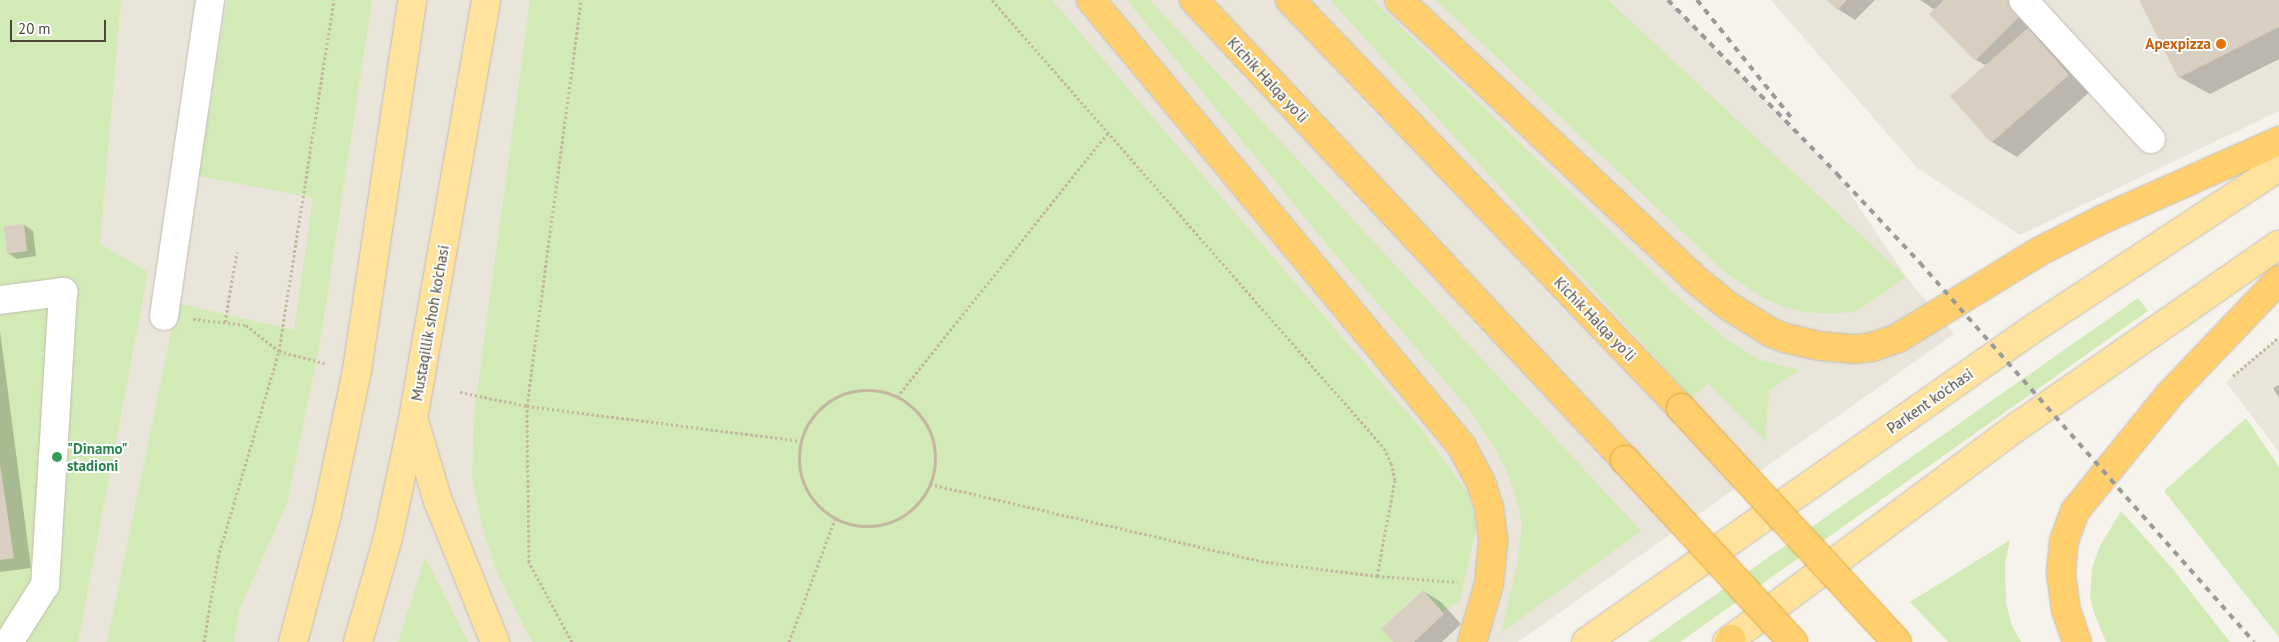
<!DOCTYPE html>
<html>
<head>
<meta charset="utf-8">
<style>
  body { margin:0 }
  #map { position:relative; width:2279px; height:642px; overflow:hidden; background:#f6f3ec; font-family:"PT Sans",sans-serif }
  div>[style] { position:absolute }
  .residential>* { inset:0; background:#eae5da }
  .green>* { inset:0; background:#d2eab5 }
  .shadow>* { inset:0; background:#0003 }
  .building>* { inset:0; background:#d8cfc1 }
  .path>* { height:3px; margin-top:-1.5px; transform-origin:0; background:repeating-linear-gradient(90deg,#c4b79f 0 2.5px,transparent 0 5px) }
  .path>.ring { margin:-1.5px; padding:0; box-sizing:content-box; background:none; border:3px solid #c4b79f; border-radius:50% }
  .roads { filter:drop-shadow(0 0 1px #c2bbae) drop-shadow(0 0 1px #c2bbae) }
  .minor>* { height:28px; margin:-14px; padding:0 14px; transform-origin:14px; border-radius:14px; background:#fff }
  .major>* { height:28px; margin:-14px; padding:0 14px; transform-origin:14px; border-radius:14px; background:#ffe39c }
  .highway>* { height:28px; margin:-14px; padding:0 14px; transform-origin:14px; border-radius:14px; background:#ffcf6e }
  .rail>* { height:4px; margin-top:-2px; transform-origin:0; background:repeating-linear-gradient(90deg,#9a9a9a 0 6px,transparent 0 12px) }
  .bridges { filter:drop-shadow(0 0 1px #e0a43c) drop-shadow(0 0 1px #e0a43c) }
  .highway-bridge>* { height:28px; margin:-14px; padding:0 14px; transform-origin:14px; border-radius:14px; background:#ffcf6e }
  .dots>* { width:14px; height:14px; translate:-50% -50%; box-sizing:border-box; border:2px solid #fff; border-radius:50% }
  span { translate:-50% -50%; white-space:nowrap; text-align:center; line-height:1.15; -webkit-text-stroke:4px #fff; paint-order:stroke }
  .food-label { font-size:15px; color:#c56008; font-weight:700 }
  .right { translate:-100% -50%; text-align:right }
  .street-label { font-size:15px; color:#4b4439 }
  .leisure-label { font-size:15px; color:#27864d; font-weight:700 }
  .left { translate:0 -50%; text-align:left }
  .scale { position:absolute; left:10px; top:20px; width:96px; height:22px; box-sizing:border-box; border:2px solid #4b4439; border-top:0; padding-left:6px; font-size:15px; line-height:18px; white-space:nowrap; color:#4b4439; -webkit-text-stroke:4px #fff; paint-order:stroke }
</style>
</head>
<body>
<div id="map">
  <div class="residential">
    <i style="clip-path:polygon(0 0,1668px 0,1837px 174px,1906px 277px,1954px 334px,1518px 642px,0 642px)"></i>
    <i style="clip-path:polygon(1771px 0,2279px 0,2279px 111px,2020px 235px,1917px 168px)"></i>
    <i style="clip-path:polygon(2279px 337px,2279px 452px,2226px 382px)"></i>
  </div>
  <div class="green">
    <i style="clip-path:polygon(0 0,121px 0,100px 244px,148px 272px,78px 642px,0 642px)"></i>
    <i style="clip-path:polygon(227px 0,372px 0,320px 343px,287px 503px,240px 608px,234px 642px,107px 642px,177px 303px,294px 330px,313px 198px,199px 176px)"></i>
    <i style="clip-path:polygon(530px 0,1052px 0,1421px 429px,1454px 474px,1469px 497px,1476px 518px,1476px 529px,1460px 600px,1443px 612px,1422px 590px,1381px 629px,1393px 642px,532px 642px,498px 576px,482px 527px,472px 477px,474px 415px)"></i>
    <i style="clip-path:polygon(1127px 0,1150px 0,1641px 531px,1501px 633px,1517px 565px,1522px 526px,1520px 513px,1510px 479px,1493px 445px,1468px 408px,1329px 247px)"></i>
    <i style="clip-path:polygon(1330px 0,1373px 0,1678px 297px,1727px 340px,1760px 360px,1800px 370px,1769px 390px,1765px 441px,1708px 383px,1692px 398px)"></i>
    <i style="clip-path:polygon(1436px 0,1608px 0,1906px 277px,1857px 311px,1834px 314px,1805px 312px,1786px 308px,1763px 298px,1726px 273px)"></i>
    <i style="clip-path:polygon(2138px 298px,2148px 311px,1680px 642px,1648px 642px)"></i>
    <i style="clip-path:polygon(2246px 418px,2279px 467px,2279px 637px,2164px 491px)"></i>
    <i style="clip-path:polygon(2121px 511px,2172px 568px,2230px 642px,2106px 642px,2094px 613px,2090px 597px,2091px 583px,2092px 568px,2100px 546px)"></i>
    <i style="clip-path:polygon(2010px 540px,2005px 564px,2006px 603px,2012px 626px,2021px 642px,1948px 642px,1910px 602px)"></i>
    <i style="clip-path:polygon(425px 557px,468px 642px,398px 642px)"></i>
  </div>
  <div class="shadow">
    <i style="clip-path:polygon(1828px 0,1875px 0,1855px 20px,1838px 9px)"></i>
    <i style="clip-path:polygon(1920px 0,2013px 0,2038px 26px,2032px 32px,2053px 44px,2093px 89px,2017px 157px,1992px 142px,1987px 66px,1976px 60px,1935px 10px)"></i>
    <i style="clip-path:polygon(2141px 0,2279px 0,2279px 59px,2210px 94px,2179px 77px)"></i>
    <i style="clip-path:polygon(24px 225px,33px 231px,36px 256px,17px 259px,8px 253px)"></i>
    <i style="clip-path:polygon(0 331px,31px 568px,0 572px)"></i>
    <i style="clip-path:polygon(2279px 385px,2279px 398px,2273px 388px)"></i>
    <i style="clip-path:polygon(1423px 591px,1441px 602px,1461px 624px,1442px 642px,1395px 642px)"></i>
  </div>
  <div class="building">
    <i style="clip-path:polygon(1827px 0,1847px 0,1837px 10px)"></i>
    <i style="clip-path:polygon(1944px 0,2007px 0,2021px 15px,1975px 61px,1929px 14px)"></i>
    <i style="clip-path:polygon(2139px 0,2279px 0,2279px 27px,2178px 78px)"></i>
    <i style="clip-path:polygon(2028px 28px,2069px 75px,1991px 143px,1950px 96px)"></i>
    <i style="clip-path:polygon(24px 224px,27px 251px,7px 254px,4px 227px)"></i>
    <i style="clip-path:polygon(0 464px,14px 558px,0 560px)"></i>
    <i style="clip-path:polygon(1423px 590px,1444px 614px,1414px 642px,1393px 642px,1381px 629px)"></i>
  </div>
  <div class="path">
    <i style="left:992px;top:0;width:595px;rotate:48.81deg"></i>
    <i style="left:1384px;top:448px;width:17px;rotate:65deg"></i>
    <i style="left:1391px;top:463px;width:17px;rotate:77deg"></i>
    <i style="left:1395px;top:480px;width:98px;rotate:100.6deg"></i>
    <i style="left:193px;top:319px;width:53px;rotate:6.5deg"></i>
    <i style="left:246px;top:325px;width:42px;rotate:38.2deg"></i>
    <i style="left:279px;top:351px;width:47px;rotate:14.9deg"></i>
    <i style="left:225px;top:322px;width:71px;rotate:-80.3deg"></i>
    <i style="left:2233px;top:376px;width:60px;rotate:-40.3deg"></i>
    <i class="ring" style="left:799px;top:390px;width:133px;height:133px"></i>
    <i style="left:460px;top:392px;width:68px;rotate:11.8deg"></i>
    <i style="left:527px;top:406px;width:275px;rotate:7.3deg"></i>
    <i style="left:897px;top:397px;width:338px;rotate:-51.4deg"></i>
    <i style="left:930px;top:484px;width:345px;rotate:13.1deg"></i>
    <i style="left:1266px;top:562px;width:112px;rotate:7.2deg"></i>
    <i style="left:1377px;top:576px;width:81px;rotate:4.2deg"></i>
    <i style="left:204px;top:642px;width:86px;rotate:-80.6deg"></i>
    <i style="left:218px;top:557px;width:215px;rotate:-73.5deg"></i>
    <i style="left:279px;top:351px;width:355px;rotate:-81.1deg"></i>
    <i style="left:572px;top:642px;width:91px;rotate:-118.3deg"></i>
    <i style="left:529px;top:562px;width:156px;rotate:-90.7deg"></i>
    <i style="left:527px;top:406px;width:410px;rotate:-82.4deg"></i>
    <i style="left:789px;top:642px;width:131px;rotate:-69.5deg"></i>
  </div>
  <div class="roads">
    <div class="minor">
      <i style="left:2023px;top:0;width:189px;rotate:47.4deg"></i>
      <i style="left:0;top:300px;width:64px;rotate:-7.2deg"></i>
      <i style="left:63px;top:292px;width:294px;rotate:93.5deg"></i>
      <i style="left:45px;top:585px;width:67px;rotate:122.3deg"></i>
      <i style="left:164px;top:316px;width:319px;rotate:-81.7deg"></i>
    </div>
    <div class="major">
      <i style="left:414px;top:421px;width:84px;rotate:73.3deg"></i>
      <i style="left:438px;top:501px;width:152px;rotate:68deg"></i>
      <i style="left:293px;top:642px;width:132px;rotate:-75.1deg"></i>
      <i style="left:327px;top:514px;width:147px;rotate:-78.2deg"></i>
      <i style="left:357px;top:370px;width:374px;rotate:-81.5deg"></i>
      <i style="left:358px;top:642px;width:108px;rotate:-73.9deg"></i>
      <i style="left:388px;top:538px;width:122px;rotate:-78.1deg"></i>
      <i style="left:413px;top:419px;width:425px;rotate:-80.1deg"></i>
      <i style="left:1586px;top:642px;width:547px;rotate:-35.03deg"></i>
      <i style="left:2034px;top:328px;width:293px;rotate:-33.3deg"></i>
      <i style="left:1727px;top:642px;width:366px;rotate:-36.6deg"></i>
      <i style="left:2021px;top:424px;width:314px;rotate:-34.8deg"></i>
    </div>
    <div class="highway">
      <i style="left:1091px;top:0;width:579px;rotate:50.26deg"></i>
      <i style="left:1461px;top:445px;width:40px;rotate:62deg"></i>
      <i style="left:1480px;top:480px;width:28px;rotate:72deg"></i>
      <i style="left:1489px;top:507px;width:35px;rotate:83deg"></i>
      <i style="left:1493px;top:542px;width:42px;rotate:95.4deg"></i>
      <i style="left:1489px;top:584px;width:60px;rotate:106.3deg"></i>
      <i style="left:1194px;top:0;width:630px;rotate:46.86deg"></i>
      <i style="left:1290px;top:0;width:565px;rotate:46.22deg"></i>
      <i style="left:1399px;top:0;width:408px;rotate:43.3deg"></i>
      <i style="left:1696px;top:280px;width:40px;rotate:39deg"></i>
      <i style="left:1727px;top:305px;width:51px;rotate:32.1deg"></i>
      <i style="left:1770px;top:332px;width:16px;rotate:22deg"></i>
      <i style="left:1785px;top:338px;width:36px;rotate:13deg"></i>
      <i style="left:1820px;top:346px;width:36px;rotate:5deg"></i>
      <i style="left:1856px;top:349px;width:16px;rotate:-7deg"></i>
      <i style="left:1872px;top:347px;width:28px;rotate:-19deg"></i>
      <i style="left:1898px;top:338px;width:167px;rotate:-31.5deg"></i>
      <i style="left:2040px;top:251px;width:71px;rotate:-26.9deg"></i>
      <i style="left:2103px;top:219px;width:193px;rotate:-23.9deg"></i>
      <i style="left:1729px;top:642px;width:4px;rotate:-56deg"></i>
      <i style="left:2077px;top:642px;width:34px;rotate:-109deg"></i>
      <i style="left:2066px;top:610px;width:37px;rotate:-98deg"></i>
      <i style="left:2061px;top:573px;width:32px;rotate:-85deg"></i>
      <i style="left:2064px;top:541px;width:32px;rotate:-70deg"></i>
      <i style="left:2075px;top:511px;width:151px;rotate:-50.9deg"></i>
      <i style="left:2170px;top:394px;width:158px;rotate:-46.3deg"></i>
    </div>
  </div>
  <div class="rail">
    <i style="left:1668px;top:0;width:243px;rotate:45.8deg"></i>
    <i style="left:1837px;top:174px;width:122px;rotate:47deg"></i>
    <i style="left:1920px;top:263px;width:505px;rotate:48.61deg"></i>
    <i style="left:1697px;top:0;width:155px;rotate:51.3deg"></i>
  </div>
  <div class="bridges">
    <div class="highway-bridge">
      <i style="left:1681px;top:408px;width:318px;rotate:47.3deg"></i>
      <i style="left:1625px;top:460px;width:248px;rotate:47.3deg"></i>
    </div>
  </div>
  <div class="dots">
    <i style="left:2221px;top:44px;background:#e8710a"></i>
    <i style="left:57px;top:457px;background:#2e9e5b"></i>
  </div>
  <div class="food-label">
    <span class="right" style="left:2211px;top:44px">Apexpizza</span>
  </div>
  <div class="street-label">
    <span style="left:1268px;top:80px;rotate:47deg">Kichik Halqa yo'li</span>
    <span style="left:1595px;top:319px;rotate:46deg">Kichik Halqa yo'li</span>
    <span style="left:430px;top:323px;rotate:-80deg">Mustaqillik shoh ko'chasi</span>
    <span style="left:1930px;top:401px;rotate:-35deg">Parkent ko'chasi</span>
  </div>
  <div class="leisure-label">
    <span class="left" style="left:67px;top:457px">"Dinamo"<br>stadioni</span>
  </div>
  <div class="scale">20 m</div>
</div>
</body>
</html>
